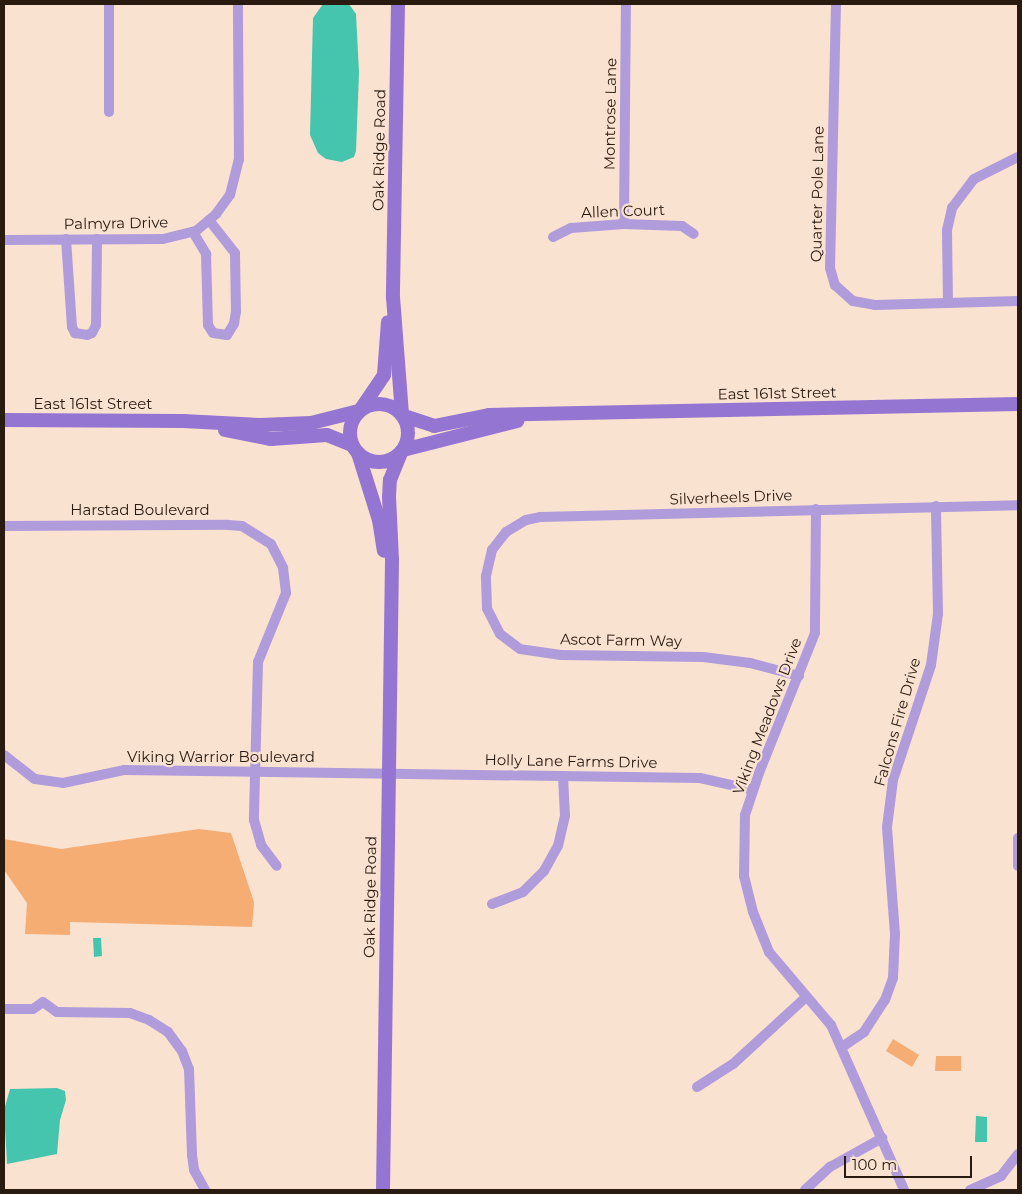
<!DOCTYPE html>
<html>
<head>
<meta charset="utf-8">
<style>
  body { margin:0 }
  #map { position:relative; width:1022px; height:1194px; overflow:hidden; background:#fae2d1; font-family:Montserrat,sans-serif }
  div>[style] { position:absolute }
  .green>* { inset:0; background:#f6ad74 }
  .water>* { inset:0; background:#46c5ae }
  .street>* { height:10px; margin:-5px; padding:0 5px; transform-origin:5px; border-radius:5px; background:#b09cdb }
  .secondary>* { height:14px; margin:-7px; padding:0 7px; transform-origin:7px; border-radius:7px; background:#9575d2 }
  .secondary>.ring { margin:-7px; padding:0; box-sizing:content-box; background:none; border:14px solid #9575d2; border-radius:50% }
  span { translate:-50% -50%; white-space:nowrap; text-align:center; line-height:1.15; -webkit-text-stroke:4.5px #fae2d1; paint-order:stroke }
  .street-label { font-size:15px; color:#291b10 }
  .frame { position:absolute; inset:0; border:5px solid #291b10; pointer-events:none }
  .scale { position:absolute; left:844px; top:1156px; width:128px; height:22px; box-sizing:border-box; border:2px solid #291b10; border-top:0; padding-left:6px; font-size:15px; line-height:18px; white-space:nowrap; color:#291b10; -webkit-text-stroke:4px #fae2d1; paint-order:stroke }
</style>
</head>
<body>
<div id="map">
  <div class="green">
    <i style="clip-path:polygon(199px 829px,231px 833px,254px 902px,252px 927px,70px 922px,70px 935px,25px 934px,27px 903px,4px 870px,4px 839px,61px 849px)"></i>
    <i style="clip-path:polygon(893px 1039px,919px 1055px,912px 1067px,886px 1051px)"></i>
    <i style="clip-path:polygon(936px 1056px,961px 1056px,961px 1071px,935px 1071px)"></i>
  </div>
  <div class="water">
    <i style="clip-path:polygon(323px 4px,349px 4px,356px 14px,359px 73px,356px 151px,354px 157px,342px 162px,326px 159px,318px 153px,310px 135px,313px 18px)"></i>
    <i style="clip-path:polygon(93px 938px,101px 938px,102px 956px,94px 957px)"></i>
    <i style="clip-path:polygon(57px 1088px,65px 1091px,66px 1100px,60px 1120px,57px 1154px,7px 1164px,4px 1110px,10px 1089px)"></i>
    <i style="clip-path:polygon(976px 1116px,987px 1117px,987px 1142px,975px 1142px)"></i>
  </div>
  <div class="street">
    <i style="left:836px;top:4px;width:264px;rotate:91.3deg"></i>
    <i style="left:830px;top:268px;width:18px;rotate:74deg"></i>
    <i style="left:835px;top:285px;width:24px;rotate:42deg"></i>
    <i style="left:853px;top:301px;width:22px;rotate:10deg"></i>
    <i style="left:875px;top:305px;width:143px;rotate:-1.6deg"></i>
    <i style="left:109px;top:112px;width:108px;rotate:-90deg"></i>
    <i style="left:624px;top:224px;width:220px;rotate:-89.5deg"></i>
    <i style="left:193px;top:232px;width:26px;rotate:59deg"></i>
    <i style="left:206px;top:254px;width:71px;rotate:88.4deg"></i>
    <i style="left:208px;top:325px;width:9px;rotate:58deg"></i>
    <i style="left:213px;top:333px;width:14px;rotate:8deg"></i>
    <i style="left:227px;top:335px;width:13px;rotate:-58deg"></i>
    <i style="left:234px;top:324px;width:12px;rotate:-81deg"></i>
    <i style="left:236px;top:312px;width:59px;rotate:-91deg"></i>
    <i style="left:235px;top:253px;width:42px;rotate:-128.2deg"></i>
    <i style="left:553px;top:237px;width:20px;rotate:-27deg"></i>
    <i style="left:571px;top:228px;width:53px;rotate:-4.3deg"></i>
    <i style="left:624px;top:224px;width:58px;rotate:2deg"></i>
    <i style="left:682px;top:226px;width:14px;rotate:34deg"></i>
    <i style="left:66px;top:239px;width:88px;rotate:86.1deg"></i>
    <i style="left:72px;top:327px;width:7px;rotate:63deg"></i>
    <i style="left:75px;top:333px;width:12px;rotate:9deg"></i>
    <i style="left:87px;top:335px;width:5px;rotate:-22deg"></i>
    <i style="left:92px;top:333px;width:9px;rotate:-63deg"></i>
    <i style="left:96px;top:325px;width:86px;rotate:-89.3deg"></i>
    <i style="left:4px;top:240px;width:159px;rotate:-0.4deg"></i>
    <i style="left:163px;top:239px;width:34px;rotate:-14deg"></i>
    <i style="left:196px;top:231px;width:26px;rotate:-40deg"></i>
    <i style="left:216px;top:214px;width:24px;rotate:-54deg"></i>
    <i style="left:230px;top:195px;width:36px;rotate:-76deg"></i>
    <i style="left:239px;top:160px;width:156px;rotate:-90.4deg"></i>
    <i style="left:948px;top:303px;width:73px;rotate:-90.8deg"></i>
    <i style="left:947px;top:230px;width:23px;rotate:-77deg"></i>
    <i style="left:952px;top:208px;width:36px;rotate:-53deg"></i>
    <i style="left:974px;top:179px;width:49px;rotate:-26.6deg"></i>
    <i style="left:816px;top:509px;width:124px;rotate:90.5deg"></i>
    <i style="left:815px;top:633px;width:151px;rotate:111.8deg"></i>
    <i style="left:759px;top:773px;width:44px;rotate:108.4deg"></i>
    <i style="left:745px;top:815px;width:61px;rotate:90.9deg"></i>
    <i style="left:744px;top:876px;width:37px;rotate:76deg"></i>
    <i style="left:753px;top:912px;width:43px;rotate:68.2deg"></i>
    <i style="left:769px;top:952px;width:96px;rotate:49.7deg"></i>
    <i style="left:831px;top:1025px;width:180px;rotate:66.1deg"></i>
    <i style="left:4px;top:526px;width:224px;rotate:-0.3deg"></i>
    <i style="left:228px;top:525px;width:14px;rotate:4deg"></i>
    <i style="left:242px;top:526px;width:34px;rotate:32deg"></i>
    <i style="left:271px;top:544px;width:27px;rotate:63deg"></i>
    <i style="left:283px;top:568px;width:25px;rotate:83deg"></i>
    <i style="left:286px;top:593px;width:74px;rotate:112.1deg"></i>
    <i style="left:258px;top:662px;width:158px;rotate:91.5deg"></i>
    <i style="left:254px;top:820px;width:26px;rotate:74deg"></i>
    <i style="left:261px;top:845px;width:26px;rotate:53deg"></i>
    <i style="left:799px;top:676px;width:51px;rotate:-165.1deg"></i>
    <i style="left:750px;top:663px;width:47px;rotate:-172.7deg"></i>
    <i style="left:703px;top:657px;width:142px;rotate:-179.2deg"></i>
    <i style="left:561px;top:655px;width:41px;rotate:-171.7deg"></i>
    <i style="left:520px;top:649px;width:25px;rotate:-143deg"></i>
    <i style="left:500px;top:634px;width:29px;rotate:-117deg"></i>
    <i style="left:487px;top:608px;width:32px;rotate:-92deg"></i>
    <i style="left:486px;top:576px;width:27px;rotate:-77deg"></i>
    <i style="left:492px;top:550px;width:23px;rotate:-52deg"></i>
    <i style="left:506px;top:532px;width:23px;rotate:-31deg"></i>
    <i style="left:526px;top:520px;width:14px;rotate:-12deg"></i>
    <i style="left:540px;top:517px;width:478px;rotate:-1.4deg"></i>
    <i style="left:4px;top:755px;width:39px;rotate:38deg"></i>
    <i style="left:35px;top:779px;width:28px;rotate:8deg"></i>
    <i style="left:63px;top:783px;width:62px;rotate:-12deg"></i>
    <i style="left:124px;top:770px;width:576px;rotate:0.8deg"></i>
    <i style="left:700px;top:778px;width:54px;rotate:12.8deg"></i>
    <i style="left:1018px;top:838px;width:28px;rotate:90deg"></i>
    <i style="left:492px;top:904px;width:33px;rotate:-21deg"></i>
    <i style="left:523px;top:892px;width:30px;rotate:-45deg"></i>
    <i style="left:544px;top:871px;width:29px;rotate:-61deg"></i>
    <i style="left:558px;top:846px;width:31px;rotate:-77deg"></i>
    <i style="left:565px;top:816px;width:40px;rotate:-92.9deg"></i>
    <i style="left:4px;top:1009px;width:29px"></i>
    <i style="left:33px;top:1009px;width:12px;rotate:-35deg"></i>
    <i style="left:43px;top:1002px;width:17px;rotate:36deg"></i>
    <i style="left:57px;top:1012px;width:73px;rotate:0.8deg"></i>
    <i style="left:130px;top:1013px;width:20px;rotate:20deg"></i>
    <i style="left:149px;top:1020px;width:22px;rotate:32deg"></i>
    <i style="left:168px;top:1032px;width:24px;rotate:54deg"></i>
    <i style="left:182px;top:1051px;width:19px;rotate:69deg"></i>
    <i style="left:189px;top:1069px;width:86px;rotate:88deg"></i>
    <i style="left:192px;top:1155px;width:15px;rotate:82deg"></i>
    <i style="left:194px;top:1170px;width:23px;rotate:61deg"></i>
    <i style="left:842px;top:1047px;width:27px;rotate:-34deg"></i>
    <i style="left:864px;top:1032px;width:38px;rotate:-57deg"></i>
    <i style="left:885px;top:1000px;width:23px;rotate:-70deg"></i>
    <i style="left:893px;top:978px;width:44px;rotate:-87.4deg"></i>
    <i style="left:895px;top:934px;width:107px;rotate:-94.3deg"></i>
    <i style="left:887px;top:827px;width:47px;rotate:-82.7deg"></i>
    <i style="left:893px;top:780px;width:121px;rotate:-71.7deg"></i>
    <i style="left:931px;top:665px;width:51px;rotate:-82.2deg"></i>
    <i style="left:938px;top:614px;width:108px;rotate:-91.1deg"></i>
    <i style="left:697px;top:1087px;width:43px;rotate:-32.6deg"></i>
    <i style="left:733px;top:1064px;width:99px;rotate:-42.5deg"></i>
    <i style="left:805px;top:1190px;width:34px;rotate:-43deg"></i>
    <i style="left:830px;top:1167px;width:60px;rotate:-29.1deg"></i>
    <i style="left:970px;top:1190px;width:34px;rotate:-24deg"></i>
    <i style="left:1001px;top:1176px;width:28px;rotate:-52deg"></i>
  </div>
  <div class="secondary">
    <i style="left:398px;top:4px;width:293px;rotate:91deg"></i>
    <i style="left:393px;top:297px;width:117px;rotate:85.6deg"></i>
    <i class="ring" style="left:350px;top:404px;width:44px;height:44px"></i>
    <i style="left:361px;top:409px;width:41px;rotate:-55.9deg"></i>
    <i style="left:384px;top:375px;width:53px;rotate:-85.7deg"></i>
    <i style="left:404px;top:416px;width:32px;rotate:18deg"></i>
    <i style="left:434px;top:426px;width:56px;rotate:-11.3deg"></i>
    <i style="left:489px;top:415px;width:529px;rotate:-1.19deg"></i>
    <i style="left:4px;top:420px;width:179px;rotate:0.3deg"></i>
    <i style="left:183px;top:421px;width:77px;rotate:3deg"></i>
    <i style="left:260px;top:425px;width:51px;rotate:-2.2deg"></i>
    <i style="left:311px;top:423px;width:49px;rotate:-14deg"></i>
    <i style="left:225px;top:430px;width:47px;rotate:11.1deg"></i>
    <i style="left:271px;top:439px;width:56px;rotate:-4.1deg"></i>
    <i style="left:327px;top:435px;width:27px;rotate:22deg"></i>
    <i style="left:403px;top:450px;width:118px;rotate:-14.3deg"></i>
    <i style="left:358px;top:453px;width:70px;rotate:72.6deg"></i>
    <i style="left:379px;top:520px;width:31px;rotate:81deg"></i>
    <i style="left:383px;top:1190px;width:630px;rotate:-89.18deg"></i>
    <i style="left:392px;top:560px;width:63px;rotate:-92.7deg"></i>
    <i style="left:389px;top:497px;width:17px;rotate:-87deg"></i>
    <i style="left:390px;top:480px;width:29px;rotate:-68deg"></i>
  </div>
  <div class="street-label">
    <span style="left:610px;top:114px;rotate:-89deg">Montrose Lane</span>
    <span style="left:379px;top:150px;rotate:-89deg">Oak Ridge Road</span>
    <span style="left:817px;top:194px;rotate:-89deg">Quarter Pole Lane</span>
    <span style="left:623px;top:211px;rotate:-2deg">Allen Court</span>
    <span style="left:116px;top:223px;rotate:-1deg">Palmyra Drive</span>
    <span style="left:777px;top:393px;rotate:-1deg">East 161st Street</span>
    <span style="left:93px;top:404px">East 161st Street</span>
    <span style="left:731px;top:497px;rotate:-2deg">Silverheels Drive</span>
    <span style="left:140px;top:510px">Harstad Boulevard</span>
    <span style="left:621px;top:640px;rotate:1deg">Ascot Farm Way</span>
    <span style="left:767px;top:716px;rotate:-69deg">Viking Meadows Drive</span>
    <span style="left:897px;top:722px;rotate:-74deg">Falcons Fire Drive</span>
    <span style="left:221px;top:757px">Viking Warrior Boulevard</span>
    <span style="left:571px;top:761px;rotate:1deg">Holly Lane Farms Drive</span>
    <span style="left:370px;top:897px;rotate:-89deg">Oak Ridge Road</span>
  </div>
  <div class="frame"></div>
  <div class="scale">100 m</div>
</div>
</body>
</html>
